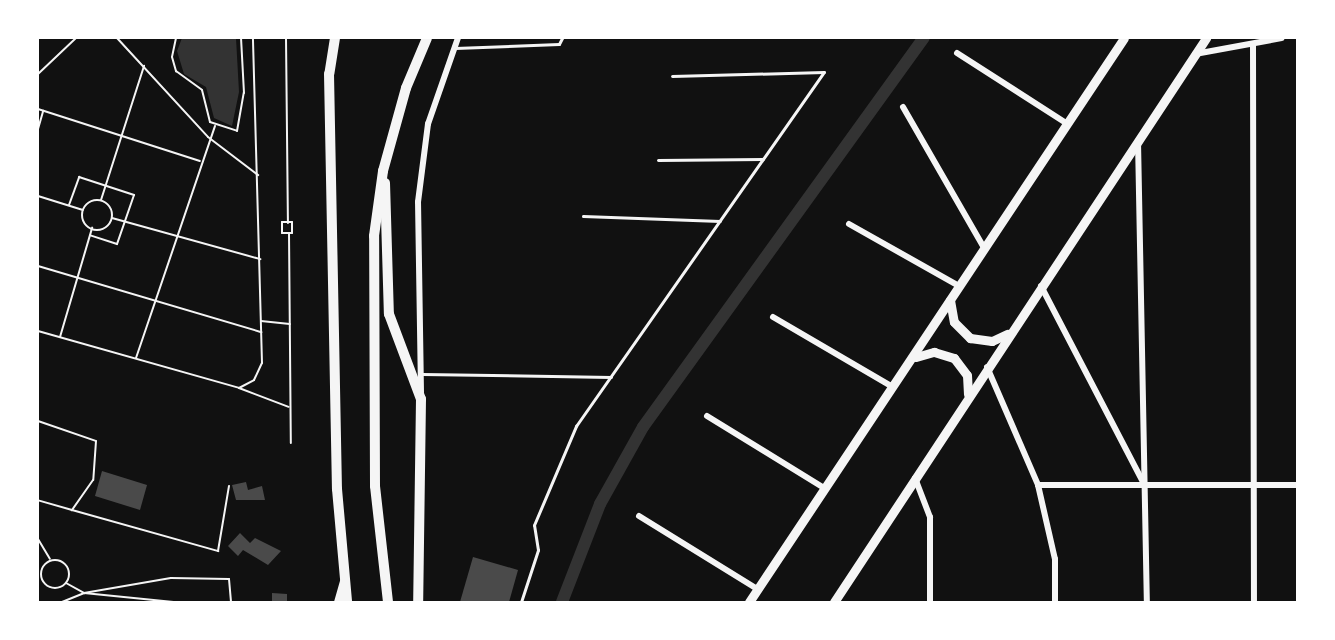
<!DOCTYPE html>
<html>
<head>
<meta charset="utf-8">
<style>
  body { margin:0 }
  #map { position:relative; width:1335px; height:640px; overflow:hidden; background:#111; font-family:"Noto Serif",serif }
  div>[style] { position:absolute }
  .water>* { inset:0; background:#333 }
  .canal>* { height:12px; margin:-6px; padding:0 6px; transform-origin:6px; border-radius:6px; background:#333 }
  .building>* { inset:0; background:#4a4a4a }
  .path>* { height:2px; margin:-1px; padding:0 1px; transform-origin:1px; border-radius:1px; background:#f5f5f5 }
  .path>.ring { margin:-1px; padding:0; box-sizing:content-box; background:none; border:2px solid #f5f5f5; border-radius:50% }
  .service>* { height:3px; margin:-1.5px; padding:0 1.5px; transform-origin:1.5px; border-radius:1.5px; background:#f5f5f5 }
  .minor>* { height:6px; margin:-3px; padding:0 3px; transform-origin:3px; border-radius:3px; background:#f5f5f5 }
  .secondary>* { height:9px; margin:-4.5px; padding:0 4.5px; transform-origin:4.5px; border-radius:4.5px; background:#f5f5f5 }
  .trunk>* { height:10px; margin:-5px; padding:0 5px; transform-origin:5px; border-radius:5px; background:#f5f5f5 }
  span { translate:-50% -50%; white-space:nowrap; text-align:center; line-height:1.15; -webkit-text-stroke:6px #fff; paint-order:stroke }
  .frame { position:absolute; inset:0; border:39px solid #fff; pointer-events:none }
</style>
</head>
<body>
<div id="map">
  <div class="water">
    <i style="clip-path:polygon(236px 38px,239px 92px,232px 126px,214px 118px,206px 87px,184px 74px,177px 51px,182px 38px)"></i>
  </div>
  <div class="canal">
    <i style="left:562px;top:602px;width:105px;rotate:-68.8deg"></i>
    <i style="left:600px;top:504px;width:88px;rotate:-60.8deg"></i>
    <i style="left:643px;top:427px;width:480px;rotate:-54.2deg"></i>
  </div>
  <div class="building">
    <i style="clip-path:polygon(102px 471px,147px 485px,140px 510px,95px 496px)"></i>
    <i style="clip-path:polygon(246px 482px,248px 490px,262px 486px,265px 500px,236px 500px,232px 485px)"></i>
    <i style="clip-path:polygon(240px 533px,250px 543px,255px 538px,281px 551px,268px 565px,243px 550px,238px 556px,228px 546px)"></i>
    <i style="clip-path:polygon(473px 557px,518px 570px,509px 602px,460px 602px)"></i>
    <i style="clip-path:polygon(272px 593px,287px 594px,287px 602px,272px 602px)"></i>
  </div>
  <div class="path">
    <i style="left:117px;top:38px;width:134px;rotate:47.4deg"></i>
    <i style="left:208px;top:137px;width:63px;rotate:37.2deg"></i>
    <i style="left:176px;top:38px;width:19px;rotate:102deg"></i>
    <i style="left:172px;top:57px;width:15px;rotate:74deg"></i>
    <i style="left:176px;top:71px;width:32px;rotate:36deg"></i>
    <i style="left:202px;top:90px;width:33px;rotate:76deg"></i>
    <i style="left:210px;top:122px;width:28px;rotate:18deg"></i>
    <i style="left:237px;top:131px;width:39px;rotate:-80deg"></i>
    <i style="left:244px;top:93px;width:55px;rotate:-93.1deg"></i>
    <i style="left:286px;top:38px;width:185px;rotate:89.4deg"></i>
    <i style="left:38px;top:74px;width:52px;rotate:-43.5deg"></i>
    <i style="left:38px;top:109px;width:170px;rotate:17.8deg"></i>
    <i style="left:38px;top:129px;width:19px;rotate:-74deg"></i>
    <i style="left:38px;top:196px;width:47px;rotate:17.3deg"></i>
    <i class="ring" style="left:82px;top:200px;width:28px;height:28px"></i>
    <i style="left:101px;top:200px;width:141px;rotate:-72.2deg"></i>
    <i style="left:69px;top:205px;width:30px;rotate:-70deg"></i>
    <i style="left:79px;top:177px;width:58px;rotate:18.1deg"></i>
    <i style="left:134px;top:195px;width:52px;rotate:109.1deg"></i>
    <i style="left:117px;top:244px;width:28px;rotate:-162deg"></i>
    <i style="left:112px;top:218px;width:154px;rotate:15.5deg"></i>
    <i style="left:282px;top:222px;width:10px"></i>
    <i style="left:292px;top:222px;width:11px;rotate:90deg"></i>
    <i style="left:292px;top:233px;width:10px;rotate:180deg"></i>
    <i style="left:282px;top:233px;width:11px;rotate:-90deg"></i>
    <i style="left:289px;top:233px;width:210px;rotate:89.5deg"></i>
    <i style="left:38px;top:266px;width:233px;rotate:16.5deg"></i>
    <i style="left:261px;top:321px;width:29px;rotate:6deg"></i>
    <i style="left:38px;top:331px;width:209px;rotate:15.8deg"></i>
    <i style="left:239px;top:388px;width:17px;rotate:-28deg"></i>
    <i style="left:254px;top:380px;width:19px;rotate:-65deg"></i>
    <i style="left:262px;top:363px;width:325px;rotate:-91.6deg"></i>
    <i style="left:60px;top:337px;width:114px;rotate:-73.6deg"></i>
    <i style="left:136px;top:358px;width:245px;rotate:-71.2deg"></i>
    <i style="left:239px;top:388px;width:53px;rotate:20.8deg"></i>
    <i style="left:38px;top:421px;width:61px;rotate:19deg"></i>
    <i style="left:96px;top:441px;width:39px;rotate:94deg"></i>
    <i style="left:93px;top:480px;width:37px;rotate:125deg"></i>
    <i style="left:72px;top:510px;width:35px;rotate:-164deg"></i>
    <i style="left:72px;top:510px;width:152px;rotate:15.7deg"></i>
    <i style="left:218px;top:551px;width:66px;rotate:-80.4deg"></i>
    <i style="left:38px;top:539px;width:23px;rotate:59deg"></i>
    <i class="ring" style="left:41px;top:560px;width:26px;height:26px"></i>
    <i style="left:66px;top:583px;width:21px;rotate:29deg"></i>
    <i style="left:84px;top:593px;width:90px;rotate:5.7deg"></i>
    <i style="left:62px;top:602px;width:24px;rotate:-22deg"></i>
    <i style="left:84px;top:593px;width:88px;rotate:-9.8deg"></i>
    <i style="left:171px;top:578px;width:58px;rotate:1deg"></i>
    <i style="left:229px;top:579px;width:23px;rotate:85deg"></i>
  </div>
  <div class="service">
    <i style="left:455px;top:48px;width:104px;rotate:-2.2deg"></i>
    <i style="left:559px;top:44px;width:7px;rotate:-63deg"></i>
    <i style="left:658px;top:160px;width:105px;rotate:-0.5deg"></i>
    <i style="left:583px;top:216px;width:137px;rotate:2.1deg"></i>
    <i style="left:422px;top:374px;width:189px;rotate:0.9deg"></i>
    <i style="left:521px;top:602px;width:55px;rotate:-71.9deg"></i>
    <i style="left:538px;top:550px;width:25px;rotate:-99deg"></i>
    <i style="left:534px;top:525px;width:108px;rotate:-67deg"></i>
    <i style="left:576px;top:426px;width:432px;rotate:-55deg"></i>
    <i style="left:824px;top:72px;width:152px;rotate:178.5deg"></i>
  </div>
  <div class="minor">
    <i style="left:1253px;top:44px;width:558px;rotate:89.9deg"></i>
    <i style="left:957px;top:53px;width:130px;rotate:32.7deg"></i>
    <i style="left:1195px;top:54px;width:88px;rotate:-10.4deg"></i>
    <i style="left:903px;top:107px;width:163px;rotate:60.1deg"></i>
    <i style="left:1138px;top:141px;width:461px;rotate:88.9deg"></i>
    <i style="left:849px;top:224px;width:126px;rotate:29.4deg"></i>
    <i style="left:1041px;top:286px;width:221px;rotate:62.5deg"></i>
    <i style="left:773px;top:317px;width:139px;rotate:30.3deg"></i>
    <i style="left:987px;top:367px;width:129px;rotate:66.6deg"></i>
    <i style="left:1038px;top:485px;width:76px;rotate:77.1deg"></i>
    <i style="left:1055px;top:559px;width:43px;rotate:90deg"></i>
    <i style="left:421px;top:392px;width:190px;rotate:-90.9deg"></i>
    <i style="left:418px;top:202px;width:79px;rotate:-82.7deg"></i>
    <i style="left:428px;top:124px;width:91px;rotate:-70.8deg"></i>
    <i style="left:707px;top:416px;width:137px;rotate:31.6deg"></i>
    <i style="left:915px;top:478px;width:42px;rotate:69deg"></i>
    <i style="left:930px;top:517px;width:85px;rotate:90deg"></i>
    <i style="left:1038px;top:485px;width:260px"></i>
    <i style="left:639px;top:516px;width:139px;rotate:31.7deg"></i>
  </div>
  <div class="secondary">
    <i style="left:950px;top:300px;width:22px;rotate:80deg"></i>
    <i style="left:954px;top:322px;width:23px;rotate:45deg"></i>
    <i style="left:970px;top:338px;width:22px;rotate:8deg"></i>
    <i style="left:992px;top:341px;width:17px;rotate:-25deg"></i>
    <i style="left:916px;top:357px;width:19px;rotate:-16deg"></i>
    <i style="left:934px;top:352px;width:21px;rotate:17deg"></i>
    <i style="left:954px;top:358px;width:21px;rotate:53deg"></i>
    <i style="left:967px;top:375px;width:19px;rotate:87deg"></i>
    <i style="left:338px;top:602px;width:22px;rotate:-74deg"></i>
    <i style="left:749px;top:602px;width:677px;rotate:-56.38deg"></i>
    <i style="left:834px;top:602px;width:676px;rotate:-56.59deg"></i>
  </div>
  <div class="trunk">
    <i style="left:335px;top:38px;width:36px;rotate:99deg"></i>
    <i style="left:329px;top:74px;width:415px;rotate:88.9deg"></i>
    <i style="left:337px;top:489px;width:113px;rotate:84.9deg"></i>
    <i style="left:385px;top:183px;width:131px;rotate:88.3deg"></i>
    <i style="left:389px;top:314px;width:91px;rotate:69.4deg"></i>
    <i style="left:421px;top:399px;width:203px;rotate:90.8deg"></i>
    <i style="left:388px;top:602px;width:117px;rotate:-96.4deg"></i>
    <i style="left:375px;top:486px;width:250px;rotate:-90.2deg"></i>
    <i style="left:374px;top:236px;width:66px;rotate:-82.1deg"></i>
    <i style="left:383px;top:171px;width:86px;rotate:-74.5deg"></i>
    <i style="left:406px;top:88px;width:54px;rotate:-67.2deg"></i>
  </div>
  <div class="frame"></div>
</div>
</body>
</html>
